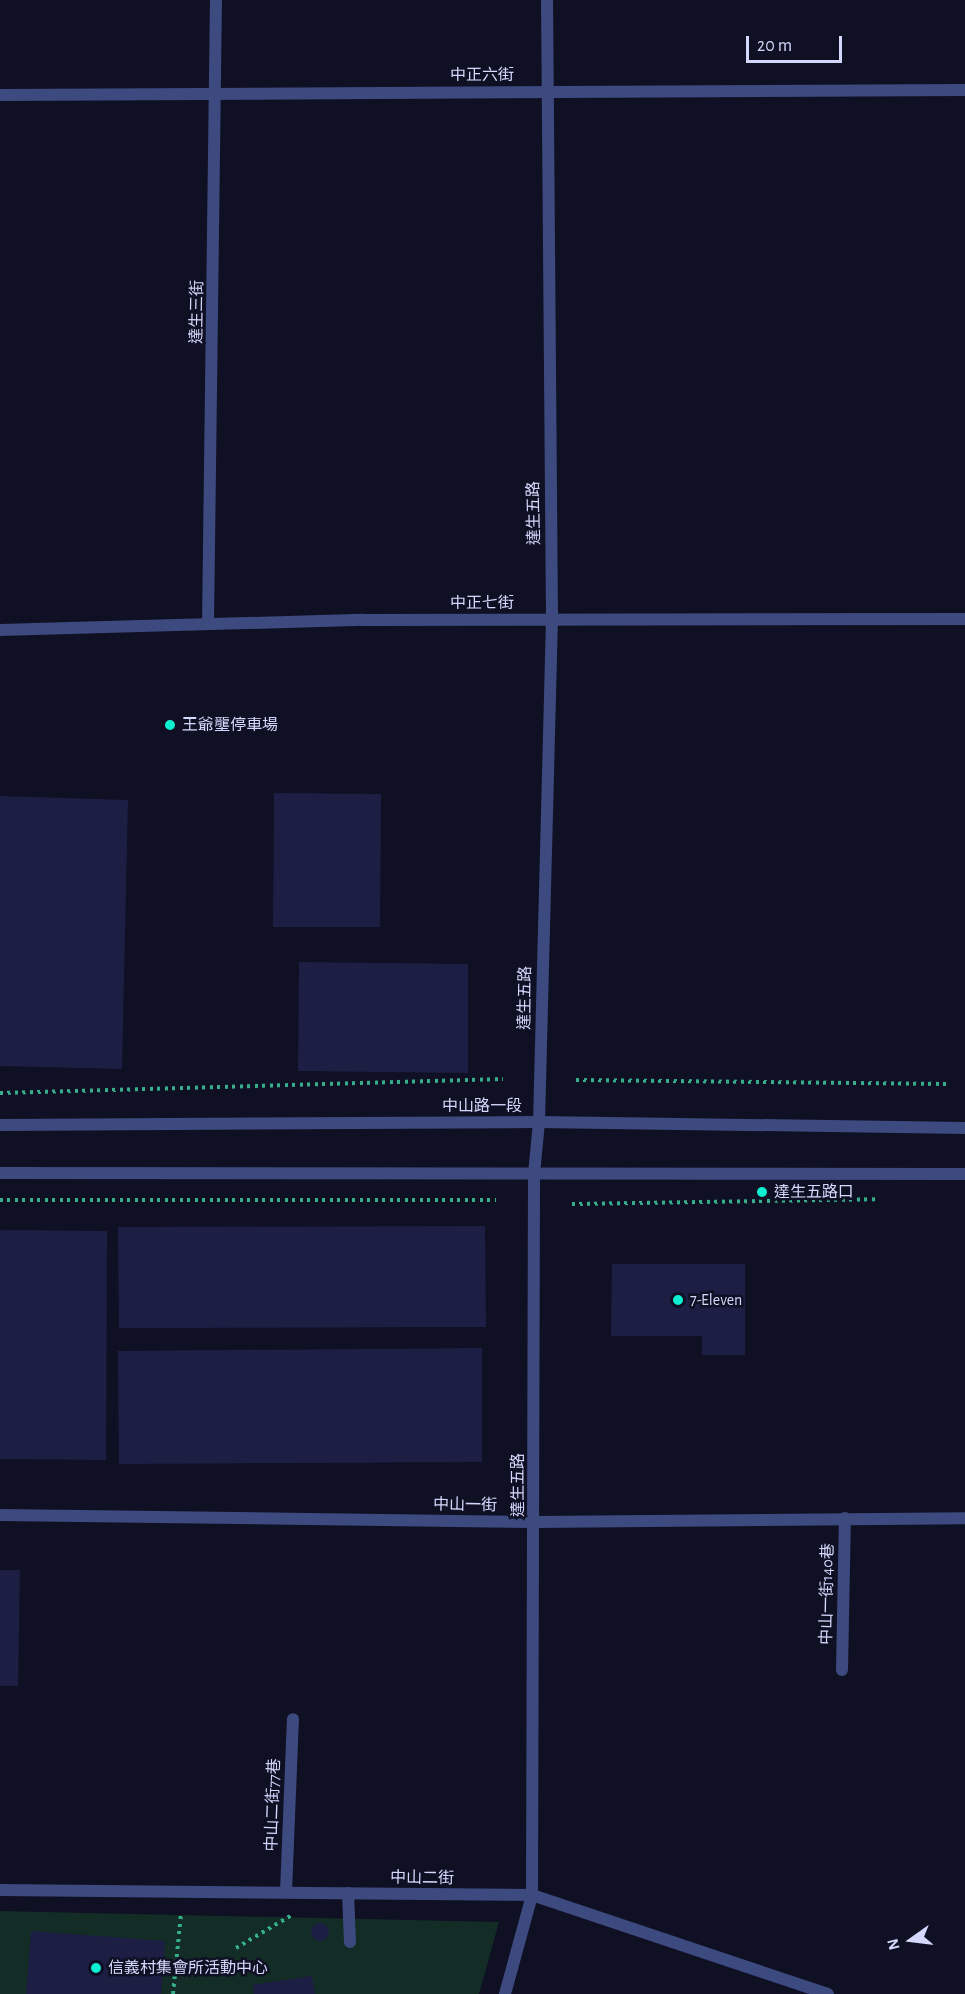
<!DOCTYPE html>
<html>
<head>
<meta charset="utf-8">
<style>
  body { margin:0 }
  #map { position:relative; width:965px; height:1994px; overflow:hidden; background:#0f1023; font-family:"Alegreya Sans","Noto Sans TC",sans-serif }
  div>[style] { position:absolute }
  .green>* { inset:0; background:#132c26 }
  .building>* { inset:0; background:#1d1e43 }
  .round { border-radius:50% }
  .path>* { height:4px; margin-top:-2px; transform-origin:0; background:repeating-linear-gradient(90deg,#36ae8c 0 3px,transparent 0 7.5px) }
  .service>* { height:12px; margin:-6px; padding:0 6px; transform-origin:6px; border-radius:6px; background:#3d4a7f }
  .minor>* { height:12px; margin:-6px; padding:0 6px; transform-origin:6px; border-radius:6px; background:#3d4a7f }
  .tertiary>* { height:12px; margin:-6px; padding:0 6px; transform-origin:6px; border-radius:6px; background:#3d4a7f }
  .dots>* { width:16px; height:16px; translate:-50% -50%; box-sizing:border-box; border:3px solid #0f1023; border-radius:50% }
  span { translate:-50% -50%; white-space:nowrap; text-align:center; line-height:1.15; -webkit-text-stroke:5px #0f1023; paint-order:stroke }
  .street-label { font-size:16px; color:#d4d8fd }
  .poi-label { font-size:16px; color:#d4d8fd }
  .left { translate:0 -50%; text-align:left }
  .north { position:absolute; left:881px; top:1910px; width:60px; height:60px; -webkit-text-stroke:4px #0f1023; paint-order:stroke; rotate:256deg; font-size:16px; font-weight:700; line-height:24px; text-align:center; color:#d4d8fd }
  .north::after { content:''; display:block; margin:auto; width:21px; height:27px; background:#d4d8fd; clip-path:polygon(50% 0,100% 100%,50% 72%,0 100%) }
  .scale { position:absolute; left:746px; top:36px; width:96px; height:27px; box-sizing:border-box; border:3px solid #d4d8fd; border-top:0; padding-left:8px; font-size:18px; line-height:21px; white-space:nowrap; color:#d4d8fd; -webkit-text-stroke:4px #0f1023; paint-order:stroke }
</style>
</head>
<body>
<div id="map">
  <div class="green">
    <i style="clip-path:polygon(0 1911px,499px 1922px,479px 1994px,0 1994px)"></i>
  </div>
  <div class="building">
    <i style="clip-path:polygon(274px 793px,381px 794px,380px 927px,273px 927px)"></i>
    <i style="clip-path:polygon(0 796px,128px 800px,122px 1069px,0 1066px)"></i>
    <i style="clip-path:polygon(299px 962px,468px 964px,468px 1073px,298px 1071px)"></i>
    <i style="clip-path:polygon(485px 1226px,486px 1327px,119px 1328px,118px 1227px)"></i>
    <i style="clip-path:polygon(0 1230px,107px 1231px,106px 1460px,0 1459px)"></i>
    <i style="clip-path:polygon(612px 1264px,745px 1264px,745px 1355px,702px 1355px,702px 1336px,611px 1336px)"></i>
    <i style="clip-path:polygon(482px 1348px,482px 1462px,119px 1464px,118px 1351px)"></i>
    <i style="clip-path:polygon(0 1570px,20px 1570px,18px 1686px,0 1686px)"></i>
    <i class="round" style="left:311px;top:1923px;width:18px;height:18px"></i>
    <i style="clip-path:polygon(31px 1931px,165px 1941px,161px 1994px,26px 1994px)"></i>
    <i style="clip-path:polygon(312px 1976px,315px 1994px,254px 1994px,253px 1985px)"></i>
  </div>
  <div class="path">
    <i style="left:576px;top:1080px;width:373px;rotate:0.6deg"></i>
    <i style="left:0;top:1093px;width:503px;rotate:-1.59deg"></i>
    <i style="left:0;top:1200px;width:496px"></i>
    <i style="left:572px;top:1204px;width:305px;rotate:-0.9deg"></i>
    <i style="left:236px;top:1948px;width:65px;rotate:-30.5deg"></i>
    <i style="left:173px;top:1994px;width:80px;rotate:-84.3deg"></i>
  </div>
  <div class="service">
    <i style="left:348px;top:1893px;width:49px;rotate:87.7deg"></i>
  </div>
  <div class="minor">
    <i style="left:0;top:95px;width:965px;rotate:-0.3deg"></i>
    <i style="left:208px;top:624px;width:624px;rotate:-89.27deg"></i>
    <i style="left:0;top:630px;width:363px;rotate:-1.6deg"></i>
    <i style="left:363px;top:620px;width:602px;rotate:-0.1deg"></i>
    <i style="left:0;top:1515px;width:535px;rotate:0.75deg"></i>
    <i style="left:535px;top:1522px;width:430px;rotate:-0.5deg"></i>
    <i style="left:842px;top:1670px;width:152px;rotate:-88.9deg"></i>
    <i style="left:0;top:1890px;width:532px;rotate:0.54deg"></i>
    <i style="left:532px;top:1895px;width:312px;rotate:18.5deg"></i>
    <i style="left:286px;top:1892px;width:173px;rotate:-87.7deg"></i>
    <i style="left:505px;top:1994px;width:103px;rotate:-74.7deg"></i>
    <i style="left:532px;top:1895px;width:721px;rotate:-89.84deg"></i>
    <i style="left:534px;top:1174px;width:52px;rotate:-84.5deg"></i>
    <i style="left:539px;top:1122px;width:503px;rotate:-88.52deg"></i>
    <i style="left:552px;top:619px;width:619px;rotate:-90.46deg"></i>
  </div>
  <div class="tertiary">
    <i style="left:0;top:1125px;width:539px;rotate:-0.32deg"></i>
    <i style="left:539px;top:1122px;width:426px;rotate:0.8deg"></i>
    <i style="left:0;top:1173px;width:965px;rotate:0.06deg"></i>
  </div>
  <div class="dots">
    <i style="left:170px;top:725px;background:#0eefd2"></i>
    <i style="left:762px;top:1192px;background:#0eefd2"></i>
    <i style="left:678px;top:1300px;background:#0eefd2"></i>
    <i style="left:96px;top:1968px;background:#0eefd2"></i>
  </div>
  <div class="street-label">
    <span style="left:482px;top:75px">中正六街</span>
    <span style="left:197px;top:312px;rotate:-89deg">達生三街</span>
    <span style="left:534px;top:513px;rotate:-91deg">達生五路</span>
    <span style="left:482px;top:603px">中正七街</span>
    <span style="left:525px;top:998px;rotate:-89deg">達生五路</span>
    <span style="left:482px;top:1106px">中山路一段</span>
    <span style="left:518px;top:1485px;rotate:-90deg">達生五路</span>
    <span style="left:465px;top:1505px;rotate:1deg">中山一街</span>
    <span style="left:827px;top:1594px;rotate:-89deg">中山一街140巷</span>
    <span style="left:273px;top:1805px;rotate:-88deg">中山二街77巷</span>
    <span style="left:422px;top:1878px;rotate:1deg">中山二街</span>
  </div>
  <div class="poi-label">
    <span class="left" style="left:182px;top:725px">王爺壟停車場</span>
    <span class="left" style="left:774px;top:1192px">達生五路口</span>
    <span class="left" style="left:690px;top:1300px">7-Eleven</span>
    <span class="left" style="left:108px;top:1968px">信義村集會所活動中心</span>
  </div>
  <div class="north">N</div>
  <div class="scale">20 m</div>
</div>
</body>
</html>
